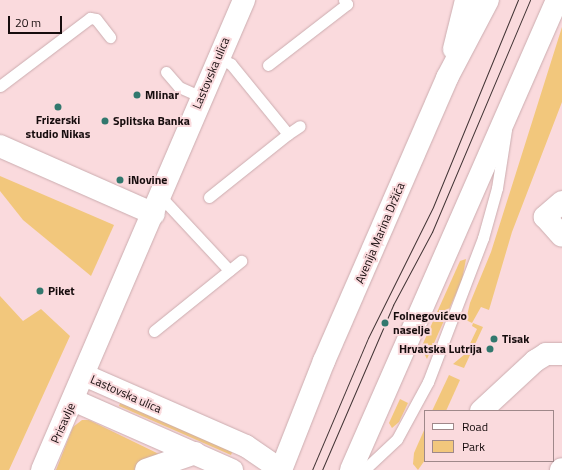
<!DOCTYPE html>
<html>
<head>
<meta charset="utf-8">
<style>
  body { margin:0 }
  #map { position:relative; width:562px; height:470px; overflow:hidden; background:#fadadd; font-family:"Titillium Web",sans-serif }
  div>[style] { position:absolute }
  .green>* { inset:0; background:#f2c77c }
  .roads { filter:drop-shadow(0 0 1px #cbacaf) drop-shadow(0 0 1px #cbacaf) }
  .service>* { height:11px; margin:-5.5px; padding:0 5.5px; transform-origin:5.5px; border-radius:5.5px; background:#fff }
  .minor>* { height:22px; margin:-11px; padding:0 11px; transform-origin:11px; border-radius:11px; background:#fff }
  .tertiary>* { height:22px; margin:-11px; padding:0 11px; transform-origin:11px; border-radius:11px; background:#fff }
  .secondary>* { height:22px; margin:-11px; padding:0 11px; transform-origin:11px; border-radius:11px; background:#fff }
  .tram>* { height:1px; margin:-0.5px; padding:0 0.5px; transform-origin:0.5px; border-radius:0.5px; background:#423435 }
  .dots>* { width:11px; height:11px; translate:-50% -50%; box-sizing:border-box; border:2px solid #fadadd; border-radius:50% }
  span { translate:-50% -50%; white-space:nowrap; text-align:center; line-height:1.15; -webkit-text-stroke:4px #fadadd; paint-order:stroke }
  .street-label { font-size:12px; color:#160c0d }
  .poi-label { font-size:12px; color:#160c0d; font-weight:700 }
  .left { translate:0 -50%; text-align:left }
  .right { translate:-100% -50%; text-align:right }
  .legend { position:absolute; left:424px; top:410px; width:130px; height:52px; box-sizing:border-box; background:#fadadd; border:1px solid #9f888a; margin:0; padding:5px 7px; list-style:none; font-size:12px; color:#160c0d }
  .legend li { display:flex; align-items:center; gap:8px; height:20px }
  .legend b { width:20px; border:1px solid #9f888a }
  .scale { position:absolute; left:8px; top:16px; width:54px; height:18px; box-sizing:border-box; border:2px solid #160c0d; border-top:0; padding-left:5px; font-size:12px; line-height:14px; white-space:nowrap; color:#160c0d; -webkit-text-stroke:3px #fadadd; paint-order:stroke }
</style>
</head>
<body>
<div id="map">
  <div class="green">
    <i style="clip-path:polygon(562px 27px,562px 102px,512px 232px,489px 310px,481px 307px,472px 323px,466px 320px,470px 303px,491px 252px)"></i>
    <i style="clip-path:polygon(0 176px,114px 225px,91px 276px,23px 220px,0 191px)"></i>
    <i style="clip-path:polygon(466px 259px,462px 280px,427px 359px,421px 348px,460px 261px)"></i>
    <i style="clip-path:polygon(0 296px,23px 321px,41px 309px,70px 336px,9px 470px,0 470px)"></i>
    <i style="clip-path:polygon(473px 323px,483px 327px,464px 368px,453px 364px,465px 354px,477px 329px,472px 326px)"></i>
    <i style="clip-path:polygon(449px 375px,460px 380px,446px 411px,432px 411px)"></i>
    <i style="clip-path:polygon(400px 399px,408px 403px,399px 422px,392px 428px,389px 423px)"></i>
    <i style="clip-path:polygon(121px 401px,233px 450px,231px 455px,119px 406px)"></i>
    <i style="clip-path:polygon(82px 420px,89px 420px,161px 455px,134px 470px,56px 470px,73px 427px)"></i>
    <i style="clip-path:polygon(425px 428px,425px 460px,418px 470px,413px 464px,414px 453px)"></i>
  </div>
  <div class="roads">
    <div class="service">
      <i style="left:268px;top:65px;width:100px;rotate:-37.7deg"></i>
      <i style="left:347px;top:4px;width:5px;rotate:-127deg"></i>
      <i style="left:166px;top:72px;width:20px;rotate:49deg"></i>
      <i style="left:179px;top:87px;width:24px;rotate:24deg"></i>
      <i style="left:0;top:86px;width:113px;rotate:-37.1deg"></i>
      <i style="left:90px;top:18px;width:6px;rotate:9deg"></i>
      <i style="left:96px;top:19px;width:23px;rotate:52deg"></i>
      <i style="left:288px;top:134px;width:14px;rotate:-34deg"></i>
      <i style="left:161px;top:197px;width:100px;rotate:47deg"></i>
      <i style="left:209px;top:197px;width:101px;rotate:-38.6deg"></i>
      <i style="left:288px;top:134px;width:90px;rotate:-129.2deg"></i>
      <i style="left:231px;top:64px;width:16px;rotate:-153deg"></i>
      <i style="left:154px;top:331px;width:112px;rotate:-38.8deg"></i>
      <i style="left:364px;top:470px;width:45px;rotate:-43.2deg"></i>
      <i style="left:397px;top:439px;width:65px;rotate:-61.5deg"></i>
      <i style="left:428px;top:382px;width:154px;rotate:-69.1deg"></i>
      <i style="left:483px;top:238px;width:52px;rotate:-74.4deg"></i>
      <i style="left:497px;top:188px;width:59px;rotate:-81.2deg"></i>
    </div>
    <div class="minor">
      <i style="left:0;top:146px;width:168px;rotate:23.8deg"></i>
      <i style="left:562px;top:202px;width:23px;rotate:139deg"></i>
      <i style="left:545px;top:217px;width:25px;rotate:48deg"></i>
      <i style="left:481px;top:411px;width:74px;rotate:-42.8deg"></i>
      <i style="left:535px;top:361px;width:13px;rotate:-32deg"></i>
      <i style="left:546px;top:354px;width:16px"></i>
      <i style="left:561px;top:470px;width:1px;rotate:-45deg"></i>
    </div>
    <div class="tertiary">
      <i style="left:84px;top:375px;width:177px;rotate:23.7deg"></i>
      <i style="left:246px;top:446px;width:42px;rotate:34.4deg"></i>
      <i style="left:73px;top:400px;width:174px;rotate:23.8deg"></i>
      <i style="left:42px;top:470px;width:512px;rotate:-66.74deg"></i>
      <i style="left:146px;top:470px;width:52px;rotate:-19.1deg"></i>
    </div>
    <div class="secondary">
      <i style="left:454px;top:49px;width:50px;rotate:-76.2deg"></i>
      <i style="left:281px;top:470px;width:117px;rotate:-68.5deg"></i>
      <i style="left:324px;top:361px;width:309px;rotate:-66.5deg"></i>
      <i style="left:447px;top:78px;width:88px;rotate:-62.3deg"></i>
      <i style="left:351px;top:470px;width:513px;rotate:-66.33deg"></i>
    </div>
  </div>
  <div class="tram">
    <i style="left:312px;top:470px;width:143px;rotate:-67deg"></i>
    <i style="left:368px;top:338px;width:146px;rotate:-63.6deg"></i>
    <i style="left:433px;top:207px;width:224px;rotate:-67.7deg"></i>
    <i style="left:322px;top:470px;width:180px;rotate:-66.7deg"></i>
    <i style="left:393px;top:305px;width:83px;rotate:-61.9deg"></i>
    <i style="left:432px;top:232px;width:252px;rotate:-67.1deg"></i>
  </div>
  <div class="dots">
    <i style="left:137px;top:95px;background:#32786e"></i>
    <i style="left:58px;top:107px;background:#32786e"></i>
    <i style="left:105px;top:121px;background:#32786e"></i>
    <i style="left:120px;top:180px;background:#32786e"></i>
    <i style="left:40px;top:291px;background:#32786e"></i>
    <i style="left:385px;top:323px;background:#32786e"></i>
    <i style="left:494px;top:339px;background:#32786e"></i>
    <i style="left:490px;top:349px;background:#32786e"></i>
  </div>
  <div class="street-label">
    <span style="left:211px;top:73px;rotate:-67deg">Lastovska ulica</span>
    <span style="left:380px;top:233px;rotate:-67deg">Avenija Marina Držića</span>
    <span style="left:126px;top:394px;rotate:24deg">Lastovska ulica</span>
    <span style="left:63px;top:423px;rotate:-66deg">Prisavlje</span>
  </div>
  <div class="poi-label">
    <span class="left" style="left:145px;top:95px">Mlinar</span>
    <span style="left:58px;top:127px">Frizerski<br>studio Nikas</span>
    <span class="left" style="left:113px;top:121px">Splitska Banka</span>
    <span class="left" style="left:128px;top:180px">iNovine</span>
    <span class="left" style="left:48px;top:291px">Piket</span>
    <span class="left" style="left:393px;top:323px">Folnegovićevo<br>naselje</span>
    <span class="left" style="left:502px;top:339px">Tisak</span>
    <span class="right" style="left:482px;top:349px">Hrvatska Lutrija</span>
  </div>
  <ul class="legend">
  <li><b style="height:5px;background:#fff"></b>Road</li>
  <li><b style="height:11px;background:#f2c77c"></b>Park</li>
  </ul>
  <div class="scale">20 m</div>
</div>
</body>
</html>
